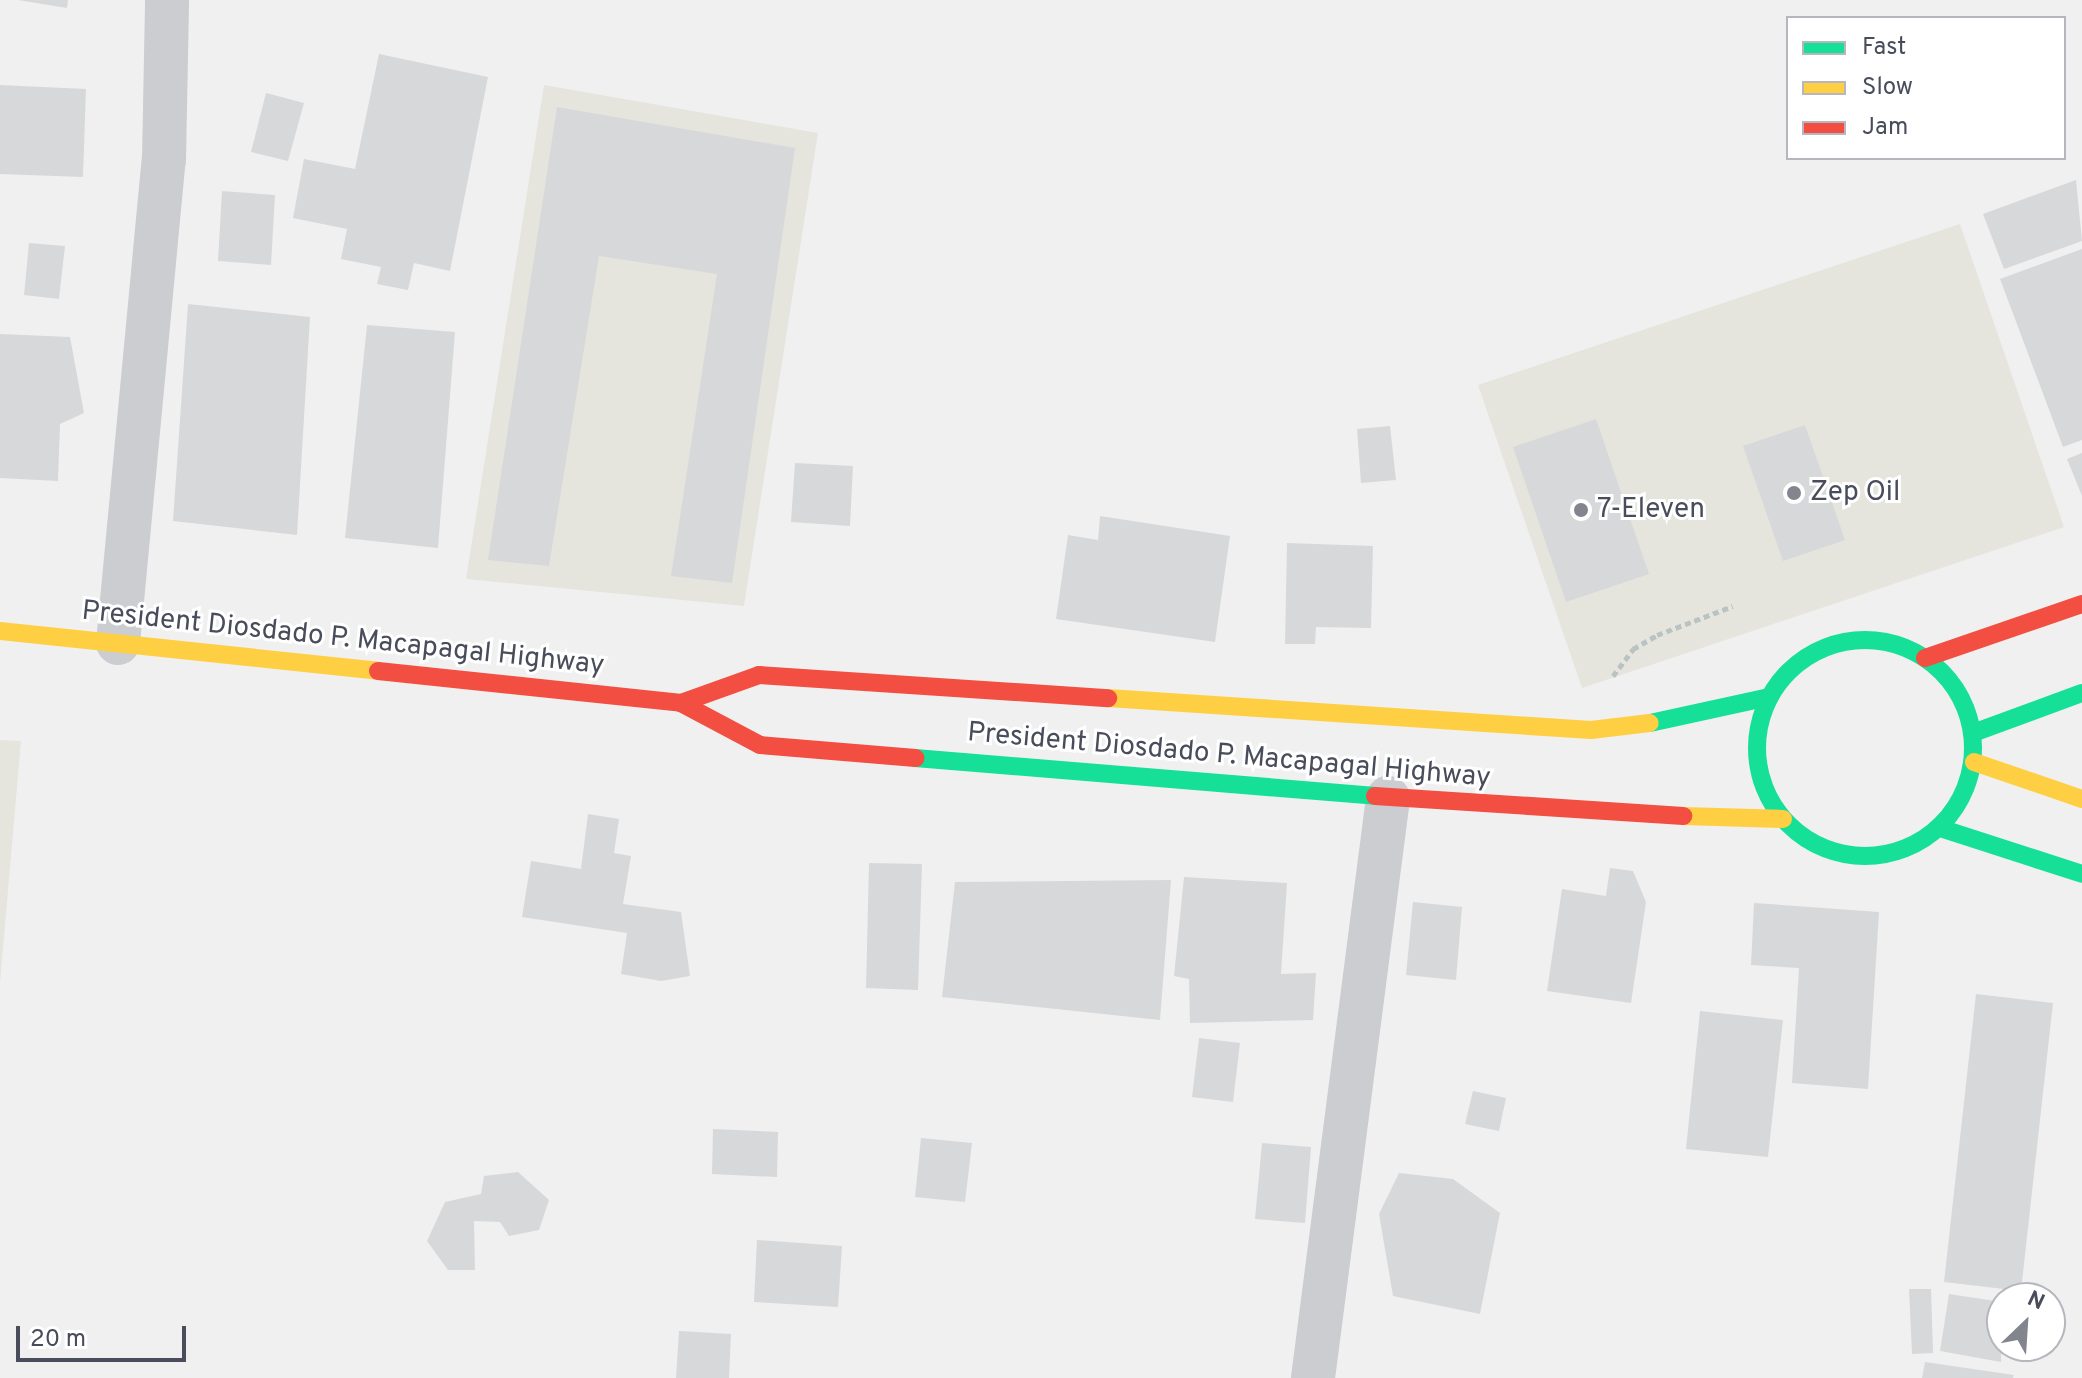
<!DOCTYPE html>
<html>
<head>
<meta charset="utf-8">
<style>
  body { margin:0 }
  #map { position:relative; width:2082px; height:1378px; overflow:hidden; background:#f0f0f0; font-family:Overpass,sans-serif }
  div>[style] { position:absolute }
  .commercial>* { inset:0; background:#e5e5de }
  .building>* { inset:0; background:#d7d8da }
  .path>* { height:5px; margin-top:-2.5px; transform-origin:0; background:repeating-linear-gradient(90deg,#bac3c3 0 6px,transparent 0 10px) }
  .street>* { height:44px; margin:-22px; padding:0 22px; transform-origin:22px; border-radius:22px; background:#cccdd0 }
  .fast>* { height:18px; margin:-9px; padding:0 9px; transform-origin:9px; border-radius:9px; background:#16e098 }
  .fast>.ring { margin:-9px; padding:0; box-sizing:content-box; background:none; border:18px solid #16e098; border-radius:50% }
  .slow>* { height:18px; margin:-9px; padding:0 9px; transform-origin:9px; border-radius:9px; background:#ffcf43 }
  .jam>* { height:18px; margin:-9px; padding:0 9px; transform-origin:9px; border-radius:9px; background:#f24e42 }
  .dots>* { width:22px; height:22px; translate:-50% -50%; box-sizing:border-box; border:4px solid #fff; border-radius:50% }
  span { translate:-50% -50%; white-space:nowrap; text-align:center; line-height:1.15; -webkit-text-stroke:6px #fff; paint-order:stroke }
  .poi-label { font-size:28px; color:#494c5a }
  .left { translate:0 -50%; text-align:left }
  .street-label { font-size:28px; color:#494c5a }
  .legend { position:absolute; left:1786px; top:16px; width:280px; height:144px; box-sizing:border-box; background:#fff; border:2px solid #b6b7bd; margin:0; padding:10px 14px; list-style:none; font-size:24px; color:#494c5a }
  .legend li { display:flex; align-items:center; gap:16px; height:40px }
  .legend b { width:40px; border:2px solid #b6b7bd }
  .north { position:absolute; left:1986px; top:1282px; width:80px; height:80px; box-sizing:border-box; background:#fff; border:2px solid #b6b7bd; border-radius:50%; rotate:25deg; font-size:22px; font-weight:700; line-height:32px; text-align:center; color:#494c5a }
  .north::after { content:''; display:block; margin:auto; width:28px; height:36px; background:#83858e; clip-path:polygon(50% 0,100% 100%,50% 72%,0 100%) }
  .scale { position:absolute; left:16px; top:1326px; width:170px; height:36px; box-sizing:border-box; border:4px solid #494c5a; border-top:0; padding-left:10px; font-size:24px; line-height:28px; white-space:nowrap; color:#494c5a; -webkit-text-stroke:6px #fff; paint-order:stroke }
</style>
</head>
<body>
<div id="map">
  <div class="commercial">
    <i style="clip-path:polygon(544px 85px,818px 133px,744px 606px,466px 579px)"></i>
    <i style="clip-path:polygon(1960px 224px,2064px 527px,1582px 688px,1478px 385px)"></i>
    <i style="clip-path:polygon(0 740px,21px 741px,0 983px)"></i>
  </div>
  <div class="building">
    <i style="clip-path:polygon(18px 0,68px 0,67px 8px)"></i>
    <i style="clip-path:polygon(379px 54px,488px 77px,450px 271px,414px 263px,408px 290px,377px 284px,381px 267px,341px 259px,347px 229px,293px 218px,304px 159px,355px 169px)"></i>
    <i style="clip-path:polygon(0 85px,86px 89px,83px 177px,0 174px)"></i>
    <i style="clip-path:polygon(266px 93px,304px 103px,288px 161px,251px 152px)"></i>
    <i style="clip-path:polygon(557px 107px,795px 148px,732px 583px,671px 576px,717px 274px,599px 256px,549px 566px,488px 560px)"></i>
    <i style="clip-path:polygon(2076px 180px,2082px 241px,2004px 269px,1983px 214px)"></i>
    <i style="clip-path:polygon(222px 191px,275px 195px,271px 265px,218px 261px)"></i>
    <i style="clip-path:polygon(29px 243px,65px 246px,59px 299px,24px 295px)"></i>
    <i style="clip-path:polygon(2082px 249px,2082px 440px,2063px 447px,2000px 279px)"></i>
    <i style="clip-path:polygon(188px 304px,310px 317px,297px 535px,173px 521px)"></i>
    <i style="clip-path:polygon(367px 325px,455px 332px,438px 548px,345px 538px)"></i>
    <i style="clip-path:polygon(0 334px,70px 337px,84px 413px,60px 424px,58px 481px,0 478px)"></i>
    <i style="clip-path:polygon(1596px 419px,1649px 574px,1566px 602px,1513px 447px)"></i>
    <i style="clip-path:polygon(1805px 425px,1845px 540px,1783px 561px,1743px 446px)"></i>
    <i style="clip-path:polygon(1390px 426px,1396px 480px,1361px 483px,1357px 429px)"></i>
    <i style="clip-path:polygon(2082px 453px,2082px 496px,2067px 459px)"></i>
    <i style="clip-path:polygon(795px 463px,853px 466px,850px 526px,791px 522px)"></i>
    <i style="clip-path:polygon(1100px 516px,1230px 536px,1215px 642px,1056px 619px,1068px 535px,1098px 540px)"></i>
    <i style="clip-path:polygon(1287px 543px,1373px 546px,1371px 628px,1316px 627px,1315px 644px,1285px 644px)"></i>
    <i style="clip-path:polygon(588px 814px,619px 819px,614px 853px,631px 856px,623px 904px,681px 912px,690px 976px,661px 981px,621px 974px,627px 933px,522px 917px,531px 861px,581px 869px)"></i>
    <i style="clip-path:polygon(869px 863px,922px 864px,918px 990px,866px 988px)"></i>
    <i style="clip-path:polygon(1610px 868px,1633px 871px,1646px 902px,1631px 1003px,1547px 991px,1562px 889px,1606px 896px)"></i>
    <i style="clip-path:polygon(1184px 877px,1287px 883px,1281px 974px,1316px 973px,1313px 1020px,1190px 1023px,1189px 979px,1174px 976px)"></i>
    <i style="clip-path:polygon(1171px 880px,1160px 1020px,942px 997px,955px 882px)"></i>
    <i style="clip-path:polygon(1413px 902px,1462px 907px,1456px 980px,1406px 975px)"></i>
    <i style="clip-path:polygon(1754px 903px,1879px 912px,1868px 1089px,1792px 1083px,1799px 968px,1751px 965px)"></i>
    <i style="clip-path:polygon(1976px 994px,2053px 1003px,2021px 1291px,1944px 1282px)"></i>
    <i style="clip-path:polygon(1700px 1011px,1783px 1020px,1768px 1157px,1686px 1149px)"></i>
    <i style="clip-path:polygon(1199px 1038px,1240px 1043px,1233px 1102px,1192px 1097px)"></i>
    <i style="clip-path:polygon(1473px 1091px,1506px 1098px,1499px 1131px,1465px 1124px)"></i>
    <i style="clip-path:polygon(713px 1129px,778px 1132px,777px 1177px,712px 1174px)"></i>
    <i style="clip-path:polygon(921px 1138px,972px 1143px,965px 1202px,915px 1197px)"></i>
    <i style="clip-path:polygon(1262px 1143px,1311px 1147px,1305px 1223px,1255px 1219px)"></i>
    <i style="clip-path:polygon(518px 1172px,549px 1200px,539px 1230px,509px 1236px,500px 1222px,474px 1221px,475px 1270px,448px 1270px,427px 1241px,445px 1202px,481px 1194px,484px 1176px)"></i>
    <i style="clip-path:polygon(1399px 1173px,1453px 1179px,1500px 1213px,1480px 1314px,1393px 1296px,1379px 1214px)"></i>
    <i style="clip-path:polygon(757px 1240px,842px 1246px,838px 1307px,754px 1302px)"></i>
    <i style="clip-path:polygon(1909px 1289px,1931px 1289px,1933px 1353px,1912px 1354px)"></i>
    <i style="clip-path:polygon(1949px 1294px,2002px 1302px,2001px 1362px,1940px 1351px)"></i>
    <i style="clip-path:polygon(679px 1331px,731px 1334px,729px 1378px,676px 1378px)"></i>
    <i style="clip-path:polygon(1925px 1362px,2014px 1375px,2013px 1378px,1922px 1378px)"></i>
  </div>
  <div class="path">
    <i style="left:1613px;top:676px;width:34px;rotate:-53deg"></i>
    <i style="left:1633px;top:649px;width:28px;rotate:-30deg"></i>
    <i style="left:1657px;top:635px;width:81px;rotate:-20.9deg"></i>
  </div>
  <div class="street">
    <i style="left:118px;top:643px;width:485px;rotate:-84.6deg"></i>
    <i style="left:164px;top:160px;width:160px;rotate:-88.9deg"></i>
    <i style="left:1313px;top:1378px;width:585px;rotate:-82.63deg"></i>
  </div>
  <div class="fast">
    <i class="ring" style="left:1757px;top:640px;width:198px;height:198px"></i>
    <i style="left:1650px;top:723px;width:122px;rotate:-12.3deg"></i>
    <i style="left:1973px;top:733px;width:116px;rotate:-20.2deg"></i>
    <i style="left:915px;top:758px;width:462px;rotate:4.7deg"></i>
    <i style="left:1940px;top:828px;width:149px;rotate:17.9deg"></i>
  </div>
  <div class="slow">
    <i style="left:0;top:631px;width:380px;rotate:6deg"></i>
    <i style="left:1108px;top:698px;width:484px;rotate:3.8deg"></i>
    <i style="left:1591px;top:730px;width:59px;rotate:-6.8deg"></i>
    <i style="left:1974px;top:762px;width:114px;rotate:18.9deg"></i>
    <i style="left:1683px;top:816px;width:100px;rotate:1.7deg"></i>
  </div>
  <div class="jam">
    <i style="left:1925px;top:658px;width:166px;rotate:-19deg"></i>
    <i style="left:378px;top:671px;width:305px;rotate:6deg"></i>
    <i style="left:681px;top:703px;width:89px;rotate:28deg"></i>
    <i style="left:760px;top:745px;width:156px;rotate:4.8deg"></i>
    <i style="left:681px;top:703px;width:83px;rotate:-19.7deg"></i>
    <i style="left:759px;top:675px;width:350px;rotate:3.8deg"></i>
    <i style="left:1375px;top:796px;width:309px;rotate:3.7deg"></i>
  </div>
  <div class="dots">
    <i style="left:1794px;top:493px;background:#83858e"></i>
    <i style="left:1581px;top:510px;background:#83858e"></i>
  </div>
  <div class="poi-label">
    <span class="left" style="left:1810px;top:493px">Zep Oil</span>
    <span class="left" style="left:1597px;top:510px">7-Eleven</span>
  </div>
  <div class="street-label">
    <span style="left:343px;top:639px;rotate:6deg">President Diosdado P. Macapagal Highway</span>
    <span style="left:1229px;top:756px;rotate:5deg">President Diosdado P. Macapagal Highway</span>
  </div>
  <ul class="legend">
  <li><b style="height:10px;background:#16e098"></b>Fast</li>
  <li><b style="height:10px;background:#ffcf43"></b>Slow</li>
  <li><b style="height:10px;background:#f24e42"></b>Jam</li>
  </ul>
  <div class="north">N</div>
  <div class="scale">20 m</div>
</div>
</body>
</html>
